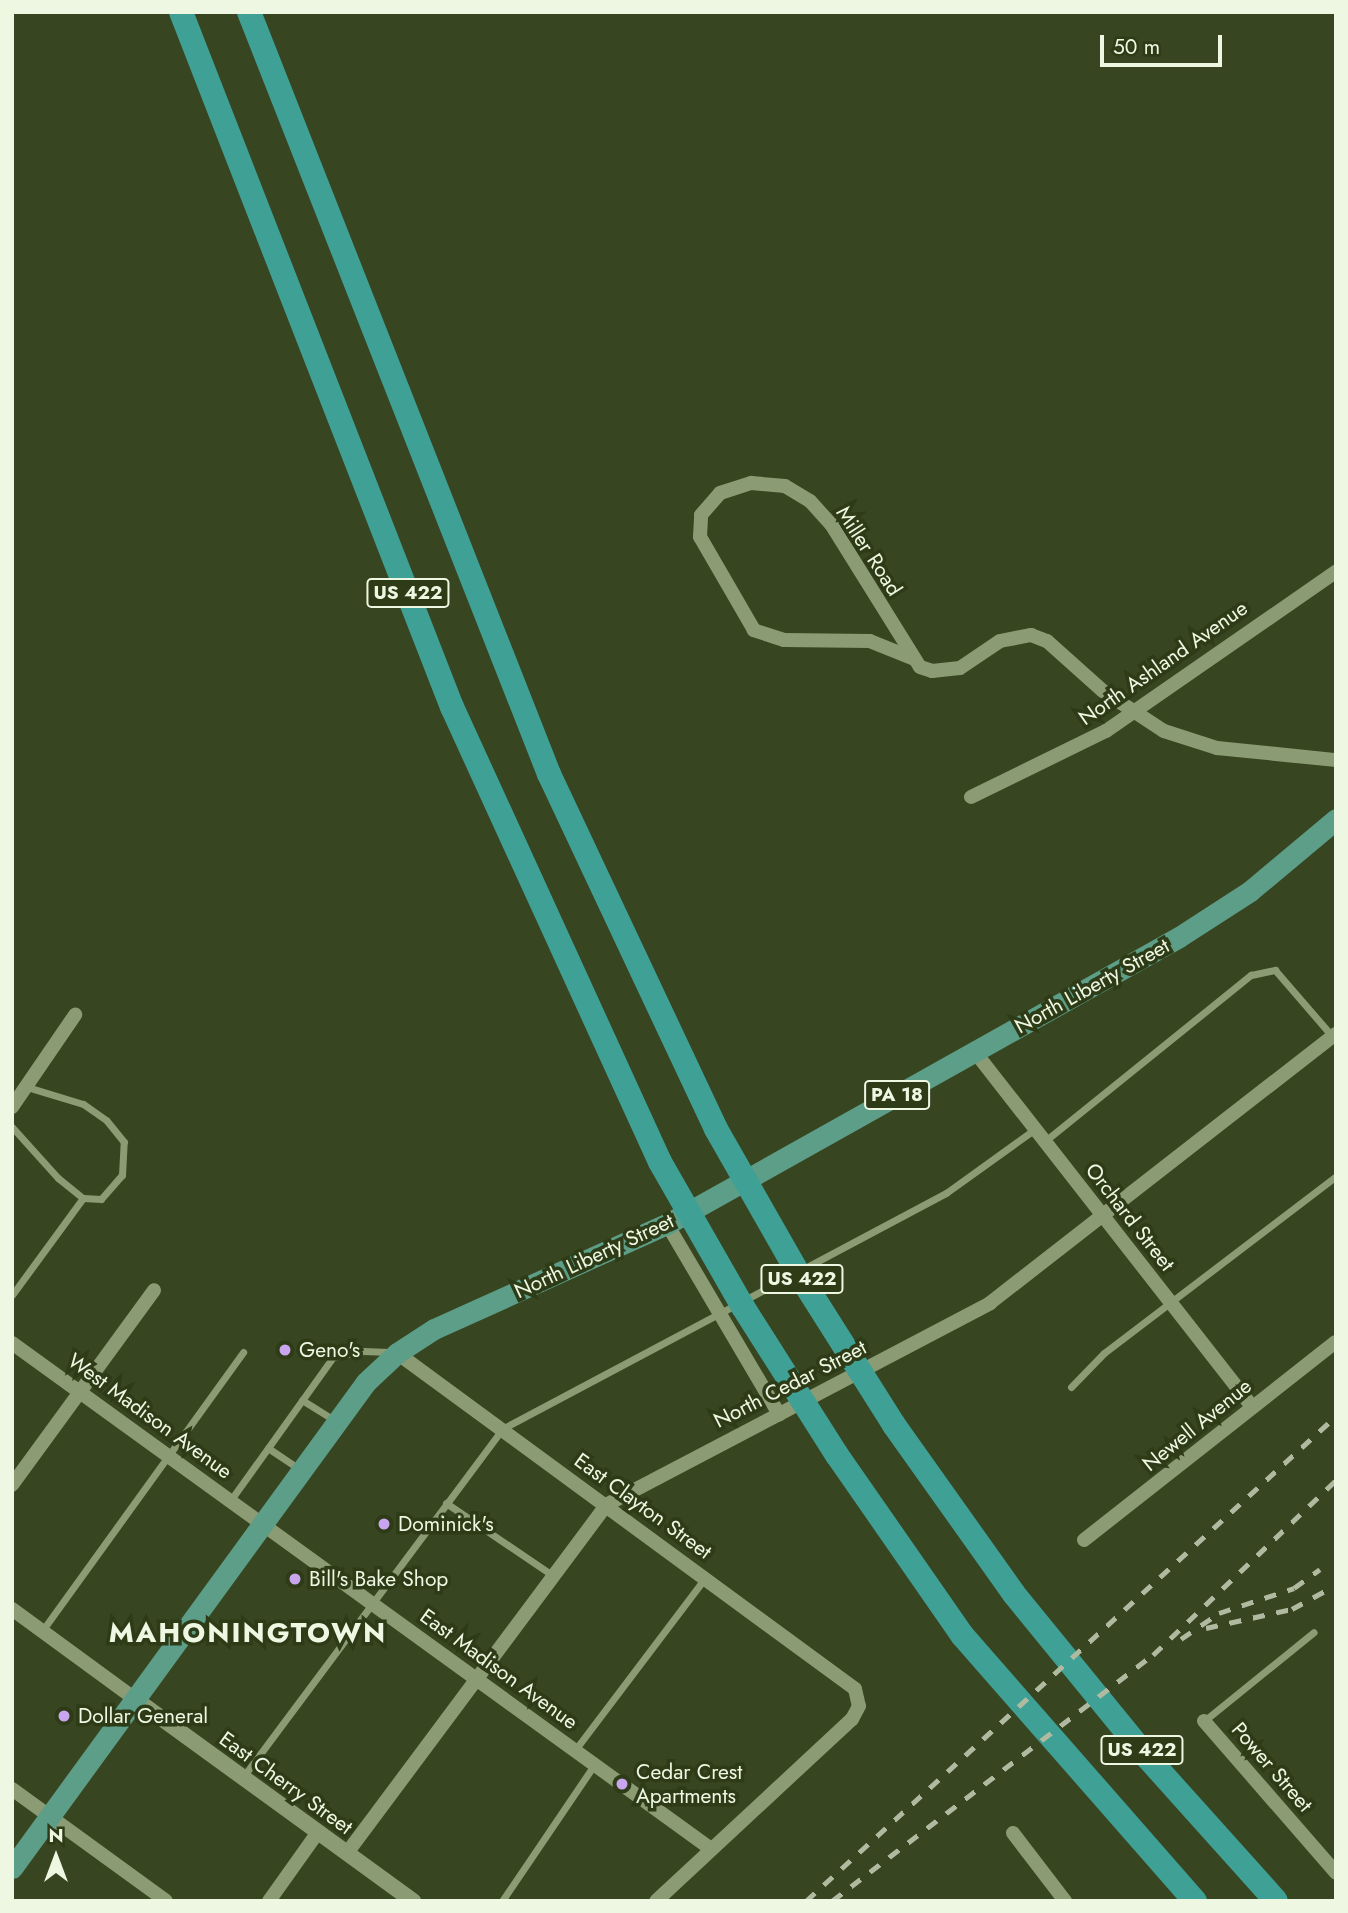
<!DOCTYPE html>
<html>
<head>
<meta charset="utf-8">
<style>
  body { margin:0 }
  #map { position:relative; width:1348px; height:1913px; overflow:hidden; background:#384521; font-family:Jost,sans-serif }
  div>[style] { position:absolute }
  .service>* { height:7px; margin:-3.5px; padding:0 3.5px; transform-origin:3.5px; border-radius:3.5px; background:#8b9b73 }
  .minor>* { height:14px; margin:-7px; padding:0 7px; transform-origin:7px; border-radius:7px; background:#8b9b73 }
  .tertiary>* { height:16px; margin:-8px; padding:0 8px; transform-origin:8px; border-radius:8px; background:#8b9b73 }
  .primary>* { height:21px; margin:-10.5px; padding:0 10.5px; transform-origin:10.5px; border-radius:10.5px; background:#5d9e88 }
  .motorway>* { height:24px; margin:-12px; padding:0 12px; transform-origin:12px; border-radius:12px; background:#3fa096 }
  .rail>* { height:5px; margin-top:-2.5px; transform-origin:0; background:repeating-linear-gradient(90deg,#b0baa0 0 12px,transparent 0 24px) }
  .dots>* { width:19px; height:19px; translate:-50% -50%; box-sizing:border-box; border:4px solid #2d3b17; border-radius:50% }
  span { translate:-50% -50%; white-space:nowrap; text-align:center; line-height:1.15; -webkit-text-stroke:7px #2d3b17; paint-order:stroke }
  .shield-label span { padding:2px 5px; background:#2d3b17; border:2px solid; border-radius:5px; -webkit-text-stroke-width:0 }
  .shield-label { font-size:19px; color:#eef7e2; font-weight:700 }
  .street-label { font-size:21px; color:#eef7e2 }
  .poi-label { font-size:21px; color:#eef7e2 }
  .left { translate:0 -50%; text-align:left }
  .district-label { font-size:28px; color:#eef7e2; font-weight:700; letter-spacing:2px }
  .frame { position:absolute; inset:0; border:14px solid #eef7e2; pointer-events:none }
  .north { position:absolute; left:21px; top:1822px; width:70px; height:70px; -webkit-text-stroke:5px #2d3b17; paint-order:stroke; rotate:0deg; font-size:19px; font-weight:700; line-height:28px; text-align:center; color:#eef7e2 }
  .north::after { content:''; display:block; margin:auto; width:24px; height:32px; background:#eef7e2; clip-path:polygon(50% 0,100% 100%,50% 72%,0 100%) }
  .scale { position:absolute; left:1100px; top:35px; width:122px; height:32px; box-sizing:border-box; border:4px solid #eef7e2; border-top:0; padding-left:9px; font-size:21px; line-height:24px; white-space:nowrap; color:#eef7e2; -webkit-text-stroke:5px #2d3b17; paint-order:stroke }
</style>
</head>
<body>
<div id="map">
  <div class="service">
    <i style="left:12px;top:1127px;width:69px;rotate:48deg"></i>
    <i style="left:58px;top:1178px;width:32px;rotate:39deg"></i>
    <i style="left:83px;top:1198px;width:18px;rotate:3deg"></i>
    <i style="left:101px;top:1199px;width:32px;rotate:-49deg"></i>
    <i style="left:122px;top:1175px;width:33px;rotate:-87deg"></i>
    <i style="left:124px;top:1142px;width:28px;rotate:-129deg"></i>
    <i style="left:106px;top:1120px;width:28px;rotate:-145deg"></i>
    <i style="left:83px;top:1104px;width:59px;rotate:-163.1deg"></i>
    <i style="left:1045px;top:1141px;width:265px;rotate:-38.9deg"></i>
    <i style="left:1251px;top:975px;width:25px;rotate:-12deg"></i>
    <i style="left:1275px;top:970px;width:87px;rotate:49.2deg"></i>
    <i style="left:12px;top:1295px;width:120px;rotate:-53.8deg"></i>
    <i style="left:1071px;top:1387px;width:47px;rotate:-45.9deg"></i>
    <i style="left:1104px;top:1353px;width:292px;rotate:-37.3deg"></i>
    <i style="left:302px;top:1400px;width:38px;rotate:32deg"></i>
    <i style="left:268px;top:1448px;width:37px;rotate:34deg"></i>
    <i style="left:230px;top:1501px;width:177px;rotate:-54.4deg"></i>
    <i style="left:333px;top:1357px;width:31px;rotate:-11deg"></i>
    <i style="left:363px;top:1351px;width:26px;rotate:2deg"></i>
    <i style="left:446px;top:1503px;width:128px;rotate:34.2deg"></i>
    <i style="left:42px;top:1631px;width:344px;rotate:-54.2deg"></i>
    <i style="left:1204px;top:1721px;width:141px;rotate:-39deg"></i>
    <i style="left:575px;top:1750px;width:216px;rotate:-52.9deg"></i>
    <i style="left:243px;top:1777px;width:434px;rotate:-53.3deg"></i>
    <i style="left:502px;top:1429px;width:503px;rotate:-27.99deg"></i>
    <i style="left:946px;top:1193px;width:110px;rotate:-35.7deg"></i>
    <i style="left:502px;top:1901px;width:164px;rotate:-55.9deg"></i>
  </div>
  <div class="minor">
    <i style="left:912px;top:658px;width:45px;rotate:-158deg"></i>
    <i style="left:870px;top:641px;width:86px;rotate:-179.3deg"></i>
    <i style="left:784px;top:640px;width:32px;rotate:-162deg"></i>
    <i style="left:754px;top:630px;width:108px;rotate:-120.1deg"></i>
    <i style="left:700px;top:537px;width:22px;rotate:-87deg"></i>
    <i style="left:701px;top:515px;width:29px;rotate:-49deg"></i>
    <i style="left:720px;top:493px;width:33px;rotate:-18deg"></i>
    <i style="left:751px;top:483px;width:34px;rotate:5deg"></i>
    <i style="left:785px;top:486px;width:29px;rotate:31deg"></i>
    <i style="left:810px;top:501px;width:31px;rotate:48deg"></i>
    <i style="left:831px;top:524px;width:168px;rotate:58.1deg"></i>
    <i style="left:920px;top:667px;width:13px;rotate:18deg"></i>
    <i style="left:932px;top:671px;width:28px;rotate:-6deg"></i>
    <i style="left:960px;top:668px;width:48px;rotate:-34deg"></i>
    <i style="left:1000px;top:641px;width:32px;rotate:-11deg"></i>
    <i style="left:1031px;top:635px;width:17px;rotate:21deg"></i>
    <i style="left:1047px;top:641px;width:75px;rotate:41.8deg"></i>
    <i style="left:1103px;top:691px;width:73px;rotate:33.3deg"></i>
    <i style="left:1164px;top:731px;width:56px;rotate:17.8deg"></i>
    <i style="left:1217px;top:748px;width:120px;rotate:5.8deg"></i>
    <i style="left:971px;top:797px;width:150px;rotate:-26.1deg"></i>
    <i style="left:1106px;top:731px;width:280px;rotate:-34.7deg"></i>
    <i style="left:975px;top:1052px;width:450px;rotate:52deg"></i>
    <i style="left:12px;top:1107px;width:112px;rotate:-55.6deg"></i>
    <i style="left:667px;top:1224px;width:221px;rotate:59.5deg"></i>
    <i style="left:12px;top:1343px;width:863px;rotate:35.9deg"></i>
    <i style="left:397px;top:1353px;width:568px;rotate:36.26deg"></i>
    <i style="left:855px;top:1689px;width:17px;rotate:77deg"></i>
    <i style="left:859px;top:1706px;width:15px;rotate:118deg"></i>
    <i style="left:852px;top:1719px;width:267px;rotate:137.1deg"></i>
    <i style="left:12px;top:1485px;width:241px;rotate:-53.9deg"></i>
    <i style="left:1084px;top:1540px;width:320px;rotate:-38.2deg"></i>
    <i style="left:12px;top:1609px;width:152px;rotate:36.2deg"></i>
    <i style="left:1204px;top:1721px;width:201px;rotate:49deg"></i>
    <i style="left:12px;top:1789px;width:190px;rotate:36deg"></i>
    <i style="left:1013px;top:1833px;width:86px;rotate:52.6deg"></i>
    <i style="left:347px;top:1853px;width:434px;rotate:-53.3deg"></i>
    <i style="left:606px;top:1505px;width:434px;rotate:-27.7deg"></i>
    <i style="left:990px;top:1303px;width:438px;rotate:-37.9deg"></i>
    <i style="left:269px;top:1901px;width:85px;rotate:-54.6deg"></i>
  </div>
  <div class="tertiary">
    <i style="left:135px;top:1699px;width:344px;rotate:36deg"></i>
  </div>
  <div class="primary">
    <i style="left:12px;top:1868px;width:601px;rotate:-53.93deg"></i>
    <i style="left:366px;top:1382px;width:42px;rotate:-43.1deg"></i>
    <i style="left:397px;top:1353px;width:44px;rotate:-33deg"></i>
    <i style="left:434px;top:1329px;width:256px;rotate:-24.3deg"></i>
    <i style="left:667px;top:1224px;width:587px;rotate:-29.27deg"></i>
    <i style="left:1179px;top:937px;width:85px;rotate:-32.9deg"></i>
    <i style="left:1250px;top:891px;width:112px;rotate:-39.9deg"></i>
  </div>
  <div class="motorway">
    <i style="left:181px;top:12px;width:746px;rotate:68.7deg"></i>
    <i style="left:452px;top:707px;width:500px;rotate:65.43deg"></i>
    <i style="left:660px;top:1162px;width:167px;rotate:60.2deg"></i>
    <i style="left:743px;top:1307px;width:175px;rotate:57.6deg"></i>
    <i style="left:837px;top:1455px;width:219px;rotate:55.2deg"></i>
    <i style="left:962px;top:1635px;width:354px;rotate:48.8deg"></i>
    <i style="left:249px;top:12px;width:819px;rotate:68.51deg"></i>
    <i style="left:549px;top:774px;width:392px;rotate:64.8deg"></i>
    <i style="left:716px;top:1129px;width:166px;rotate:60.3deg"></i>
    <i style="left:798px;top:1273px;width:180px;rotate:57.7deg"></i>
    <i style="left:894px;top:1425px;width:207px;rotate:54.6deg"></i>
    <i style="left:1014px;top:1594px;width:210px;rotate:50.8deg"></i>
    <i style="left:1147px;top:1757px;width:193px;rotate:48.1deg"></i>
  </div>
  <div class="rail">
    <i style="left:1206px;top:1628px;width:88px;rotate:-12.5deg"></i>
    <i style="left:1292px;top:1609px;width:48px;rotate:-28.7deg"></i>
    <i style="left:1181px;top:1639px;width:46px;rotate:-34.4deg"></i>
    <i style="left:1219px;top:1613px;width:79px;rotate:-18.4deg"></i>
    <i style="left:1294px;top:1588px;width:32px;rotate:-36deg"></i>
    <i style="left:806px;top:1901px;width:718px;rotate:-42.46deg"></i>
    <i style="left:832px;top:1901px;width:404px;rotate:-37.5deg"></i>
    <i style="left:1153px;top:1655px;width:253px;rotate:-43.7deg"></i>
  </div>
  <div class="dots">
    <i style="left:285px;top:1350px;background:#c9a5ee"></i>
    <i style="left:384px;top:1524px;background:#c9a5ee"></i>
    <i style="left:295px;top:1579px;background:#c9a5ee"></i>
    <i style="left:64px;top:1716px;background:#c9a5ee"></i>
    <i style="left:622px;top:1784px;background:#c9a5ee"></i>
  </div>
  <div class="shield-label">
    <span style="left:408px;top:593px">US 422</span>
    <span style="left:897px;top:1095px">PA 18</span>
    <span style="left:802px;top:1279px">US 422</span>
    <span style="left:1142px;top:1750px">US 422</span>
  </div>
  <div class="street-label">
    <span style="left:869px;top:551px;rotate:57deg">Miller Road</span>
    <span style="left:1163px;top:663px;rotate:-35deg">North Ashland Avenue</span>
    <span style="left:1092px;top:986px;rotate:-29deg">North Liberty Street</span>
    <span style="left:1130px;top:1217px;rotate:52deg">Orchard Street</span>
    <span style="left:594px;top:1256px;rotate:-25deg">North Liberty Street</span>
    <span style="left:790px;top:1384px;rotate:-27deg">North Cedar Street</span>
    <span style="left:150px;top:1416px;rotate:36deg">West Madison Avenue</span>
    <span style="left:1197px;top:1425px;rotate:-39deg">Newell Avenue</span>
    <span style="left:643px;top:1506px;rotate:36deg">East Clayton Street</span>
    <span style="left:499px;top:1669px;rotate:36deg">East Madison Avenue</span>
    <span style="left:1272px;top:1767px;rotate:49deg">Power Street</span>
    <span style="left:286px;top:1783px;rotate:36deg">East Cherry Street</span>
  </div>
  <div class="poi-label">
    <span class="left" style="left:299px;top:1350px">Geno's</span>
    <span class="left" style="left:398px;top:1524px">Dominick's</span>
    <span class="left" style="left:309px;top:1579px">Bill's Bake Shop</span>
    <span class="left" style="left:78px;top:1716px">Dollar General</span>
    <span class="left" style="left:636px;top:1784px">Cedar Crest<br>Apartments</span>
  </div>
  <div class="district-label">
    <span style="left:248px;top:1633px">MAHONINGTOWN</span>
  </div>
  <div class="frame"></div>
  <div class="north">N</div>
  <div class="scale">50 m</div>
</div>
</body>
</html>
